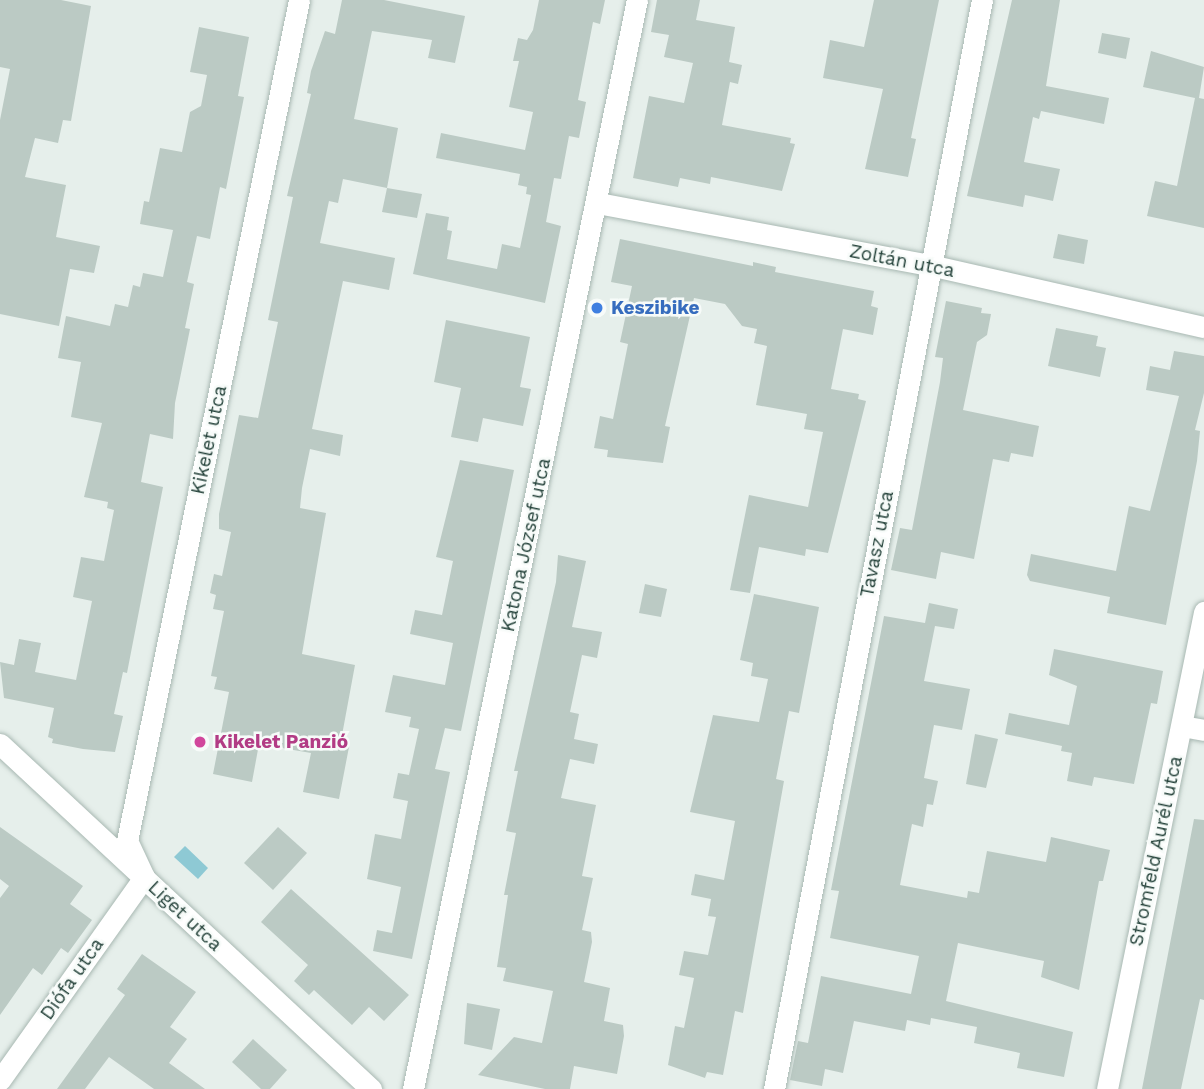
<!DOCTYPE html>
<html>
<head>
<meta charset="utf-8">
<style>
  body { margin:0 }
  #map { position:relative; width:1204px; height:1089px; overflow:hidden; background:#e6efeb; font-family:"Work Sans",sans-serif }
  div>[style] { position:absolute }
  .water>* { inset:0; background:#8ec9d4 }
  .building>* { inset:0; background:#bbcac4 }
  .roads { filter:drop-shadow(0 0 2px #a8b8b2) drop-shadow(0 0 2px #a8b8b2) }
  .minor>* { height:21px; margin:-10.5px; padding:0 10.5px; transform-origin:10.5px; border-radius:10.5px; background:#fff }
  .dots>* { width:19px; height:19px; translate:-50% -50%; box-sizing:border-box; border:4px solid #f7fbf9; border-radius:50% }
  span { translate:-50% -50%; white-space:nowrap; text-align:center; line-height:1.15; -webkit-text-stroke:5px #f7fbf9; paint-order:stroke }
  .street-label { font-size:19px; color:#24423a }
  .shop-label { font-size:19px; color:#366cbe; font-weight:700 }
  .left { translate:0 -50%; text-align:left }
  .hotel-label { font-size:19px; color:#b23c85; font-weight:700 }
</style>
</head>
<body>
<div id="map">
  <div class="water">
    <i style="clip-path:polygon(185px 846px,208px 868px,198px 879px,174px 857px)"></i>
  </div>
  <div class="building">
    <i style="clip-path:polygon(0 0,61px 0,91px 6px,71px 121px,63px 120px,58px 143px,35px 138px,25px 177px,66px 185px,56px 237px,100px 246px,94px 273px,70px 269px,59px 326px,0 314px,0 120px,10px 69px,0 67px)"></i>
    <i style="clip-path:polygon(342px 0,384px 0,465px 16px,455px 63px,428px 58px,432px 40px,372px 31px,354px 119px,398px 128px,387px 188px,343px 179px,338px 203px,329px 201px,320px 243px,395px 258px,389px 290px,343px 281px,312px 429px,343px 435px,340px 456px,310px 449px,302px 488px,300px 508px,326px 513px,302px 654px,355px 665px,340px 746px,349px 747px,339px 799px,303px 792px,311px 753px,259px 744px,252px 782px,213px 774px,229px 692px,214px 689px,217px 677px,211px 676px,224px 611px,213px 609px,216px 595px,210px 593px,214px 574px,222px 576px,231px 532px,219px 529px,219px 514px,239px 415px,258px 418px,278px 322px,268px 320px,293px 197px,287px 196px,311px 94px,307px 93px,311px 71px,325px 31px,335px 34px)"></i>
    <i style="clip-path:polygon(539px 0,605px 0,600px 24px,593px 22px,578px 100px,586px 102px,579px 138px,569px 136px,561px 179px,554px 178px,546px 222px,561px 226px,545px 303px,413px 274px,426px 213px,449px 217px,447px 230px,452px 231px,447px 259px,497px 269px,502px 244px,520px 248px,531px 195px,526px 194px,527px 187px,518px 185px,520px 174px,436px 158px,441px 133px,525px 150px,533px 112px,509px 107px,519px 61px,513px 61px,518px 38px,527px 40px,533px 30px)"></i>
    <i style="clip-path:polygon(657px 0,700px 0,696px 20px,735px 27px,729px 62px,742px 65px,738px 84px,730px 82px,722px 125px,791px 138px,790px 143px,795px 144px,782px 191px,711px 177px,710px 184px,680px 178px,678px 187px,633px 178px,649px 96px,684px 103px,693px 63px,664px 57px,669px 35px,651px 32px)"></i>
    <i style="clip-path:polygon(874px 0,939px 0,911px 138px,916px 139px,908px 177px,865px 169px,883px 89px,823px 78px,830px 40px,864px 47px)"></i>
    <i style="clip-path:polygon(1012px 0,1060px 0,1046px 86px,1109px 98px,1104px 124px,1041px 111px,1039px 119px,1033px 117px,1024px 162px,1060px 169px,1053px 201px,1025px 195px,1023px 207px,967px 196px)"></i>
    <i style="clip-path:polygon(199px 27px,249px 37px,238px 96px,244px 97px,226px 189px,220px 187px,210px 239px,197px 236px,187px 282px,194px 284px,185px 328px,190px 329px,175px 403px,173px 439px,150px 434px,141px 482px,163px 487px,127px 673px,123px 672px,114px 714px,123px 716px,115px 752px,83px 749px,52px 743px,53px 739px,48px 737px,54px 708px,4px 698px,0 662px,14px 665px,19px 639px,41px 643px,35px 672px,76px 680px,92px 601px,73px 597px,81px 557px,104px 561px,114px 510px,107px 508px,108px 502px,84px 497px,102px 423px,71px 417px,81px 362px,58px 358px,66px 316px,110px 326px,115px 304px,128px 307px,133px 285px,140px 287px,143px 273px,163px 277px,173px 230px,140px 224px,144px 201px,149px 202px,160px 148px,182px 152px,190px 112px,201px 106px,207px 75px,190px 72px)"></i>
    <i style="clip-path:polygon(1102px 33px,1130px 38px,1126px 59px,1098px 53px)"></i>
    <i style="clip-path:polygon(1151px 51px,1204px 67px,1199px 98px,1204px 99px,1204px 228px,1147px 216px,1155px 181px,1177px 186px,1195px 98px,1143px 87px)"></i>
    <i style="clip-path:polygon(387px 188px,422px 194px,417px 218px,382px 212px)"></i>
    <i style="clip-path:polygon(1058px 234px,1088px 240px,1084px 264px,1053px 258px)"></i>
    <i style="clip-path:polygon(620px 239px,753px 266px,753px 262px,776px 267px,775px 272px,874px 291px,871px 306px,878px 308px,873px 335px,843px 329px,831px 389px,859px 394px,858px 399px,866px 401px,828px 553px,806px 549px,805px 556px,759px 547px,750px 593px,730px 590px,749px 495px,808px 507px,823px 432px,804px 429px,807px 414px,756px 405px,767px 346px,754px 343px,757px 329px,742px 326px,725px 304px,694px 298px,665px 426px,670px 427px,663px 463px,607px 457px,608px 450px,594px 448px,600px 416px,613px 419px,628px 344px,620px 342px,632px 286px,611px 282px)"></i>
    <i style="clip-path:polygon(946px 301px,982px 308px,981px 313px,991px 314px,987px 335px,977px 342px,963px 410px,1039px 426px,1033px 457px,1011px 453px,1009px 462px,993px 459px,974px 559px,941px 552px,936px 579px,891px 570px,900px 528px,912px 530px,940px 382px,943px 358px,935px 357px)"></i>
    <i style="clip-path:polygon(446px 320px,530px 337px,520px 387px,531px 389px,523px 426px,483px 418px,478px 442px,451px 437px,461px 388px,434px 382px)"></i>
    <i style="clip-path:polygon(1056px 328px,1098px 336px,1096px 346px,1106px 348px,1100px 377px,1048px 366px)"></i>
    <i style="clip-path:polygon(1174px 351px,1204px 356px,1204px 393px,1195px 430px,1200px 431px,1197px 461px,1166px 625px,1107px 613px,1110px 597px,1030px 581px,1027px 575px,1031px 554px,1116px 571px,1129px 506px,1150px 511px,1179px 396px,1146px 390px,1150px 366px,1170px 370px)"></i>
    <i style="clip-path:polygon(460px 460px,514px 470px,461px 731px,445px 728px,435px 769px,450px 772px,412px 959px,373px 951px,377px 930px,392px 933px,401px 887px,367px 879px,375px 834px,401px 839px,408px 801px,393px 798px,398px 773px,409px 775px,419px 729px,409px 727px,411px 717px,385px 712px,393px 675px,445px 685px,453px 643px,410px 634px,415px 610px,442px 615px,453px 561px,436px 557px)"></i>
    <i style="clip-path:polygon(558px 555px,586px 561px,572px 627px,602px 632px,597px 658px,582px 655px,570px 712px,579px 714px,574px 739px,598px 744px,594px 764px,570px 759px,561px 798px,596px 805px,582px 876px,593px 878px,582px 930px,591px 932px,592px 942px,584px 982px,610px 988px,604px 1021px,623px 1025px,624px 1036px,617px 1074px,574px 1066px,570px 1089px,545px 1089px,478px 1075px,514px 1037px,542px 1043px,553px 991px,503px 981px,506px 968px,497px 967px,508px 895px,504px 895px,516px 833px,506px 831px,518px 771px,514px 771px,556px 582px)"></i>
    <i style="clip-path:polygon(645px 584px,667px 589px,661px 617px,639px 613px)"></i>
    <i style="clip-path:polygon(754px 594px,819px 607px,799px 713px,789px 711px,776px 779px,784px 781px,743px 1013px,735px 1011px,723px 1075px,707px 1072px,705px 1078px,668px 1065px,675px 1026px,684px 1028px,694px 978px,679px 975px,684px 951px,708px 955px,716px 917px,708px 916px,711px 899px,691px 895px,695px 874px,724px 880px,735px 821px,690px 812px,713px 715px,759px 722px,768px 679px,751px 676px,753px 663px,740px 660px)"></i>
    <i style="clip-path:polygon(929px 603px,958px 609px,954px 629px,935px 626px,924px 681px,970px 689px,962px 730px,934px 725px,924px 778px,938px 781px,933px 805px,927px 804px,923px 827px,912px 824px,900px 885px,967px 898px,968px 891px,979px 893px,987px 851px,1046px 862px,1051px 837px,1110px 850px,1103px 881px,1099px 881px,1079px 990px,1041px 977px,1044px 961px,958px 943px,946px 1001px,1073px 1032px,1064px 1077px,1017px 1068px,1020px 1053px,974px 1043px,977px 1027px,931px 1018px,930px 1025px,907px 1020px,905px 1031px,854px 1021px,843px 1073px,825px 1069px,822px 1086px,790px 1080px,798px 1041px,808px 1043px,821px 976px,911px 994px,919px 956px,830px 938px,839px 891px,831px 890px,884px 616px,925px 623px)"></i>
    <i style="clip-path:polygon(1054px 649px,1163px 671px,1157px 704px,1151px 703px,1134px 784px,1094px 777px,1092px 786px,1067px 781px,1072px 753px,1061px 751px,1062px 746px,1005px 734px,1009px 713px,1069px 725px,1077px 686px,1049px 675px)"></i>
    <i style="clip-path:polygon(975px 734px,998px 739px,986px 788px,966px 784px)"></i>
    <i style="clip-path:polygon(1194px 819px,1204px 820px,1204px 1000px,1200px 999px,1181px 1089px,1142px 1089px)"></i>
    <i style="clip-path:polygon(0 827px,83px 886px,70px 904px,92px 920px,68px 953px,61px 948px,42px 975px,33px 968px,0 1015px,0 898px,9px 886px,0 879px)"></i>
    <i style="clip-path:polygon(278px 827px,307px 853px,273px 890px,244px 863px)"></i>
    <i style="clip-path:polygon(291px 889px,409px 995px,384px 1021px,369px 1007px,352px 1025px,314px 990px,309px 995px,294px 981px,308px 965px,261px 922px)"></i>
    <i style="clip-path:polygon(142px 954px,196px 992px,170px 1027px,187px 1039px,169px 1063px,205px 1089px,154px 1089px,109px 1057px,85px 1089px,57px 1089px,125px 995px,117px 989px)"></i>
    <i style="clip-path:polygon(467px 1003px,500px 1009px,492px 1050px,464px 1044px)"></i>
    <i style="clip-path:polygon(253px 1039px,287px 1070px,270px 1089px,261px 1089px,232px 1062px)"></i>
  </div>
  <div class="roads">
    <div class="minor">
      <i style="left:598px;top:203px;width:338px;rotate:10.6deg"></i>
      <i style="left:930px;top:265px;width:281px;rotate:12.8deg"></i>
      <i style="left:1182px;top:726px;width:22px;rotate:10deg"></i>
      <i style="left:0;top:744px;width:507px;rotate:42.92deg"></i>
      <i style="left:0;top:1080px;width:249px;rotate:-54.6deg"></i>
      <i style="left:144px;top:877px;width:40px;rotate:-115deg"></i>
      <i style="left:127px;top:841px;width:858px;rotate:-78.44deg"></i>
      <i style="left:413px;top:1089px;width:1112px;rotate:-78.38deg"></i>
      <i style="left:774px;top:1089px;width:1109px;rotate:-79.19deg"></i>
      <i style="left:1107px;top:1089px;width:487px;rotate:-78.5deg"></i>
    </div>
  </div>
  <div class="dots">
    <i style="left:597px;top:308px;background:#3f7fe0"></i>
    <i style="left:200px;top:742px;background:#d1479c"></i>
  </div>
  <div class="street-label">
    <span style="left:902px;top:261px;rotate:11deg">Zoltán utca</span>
    <span style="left:209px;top:440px;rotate:-78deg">Kikelet utca</span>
    <span style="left:877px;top:544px;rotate:-79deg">Tavasz utca</span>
    <span style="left:526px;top:545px;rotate:-78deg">Katona József utca</span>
    <span style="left:1156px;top:851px;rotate:-78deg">Stromfeld Aurél utca</span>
    <span style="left:185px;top:916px;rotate:43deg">Liget utca</span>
    <span style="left:72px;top:979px;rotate:-55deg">Diófa utca</span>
  </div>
  <div class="shop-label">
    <span class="left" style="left:611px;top:308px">Keszibike</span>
  </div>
  <div class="hotel-label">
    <span class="left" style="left:214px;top:742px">Kikelet Panzió</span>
  </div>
</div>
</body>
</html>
